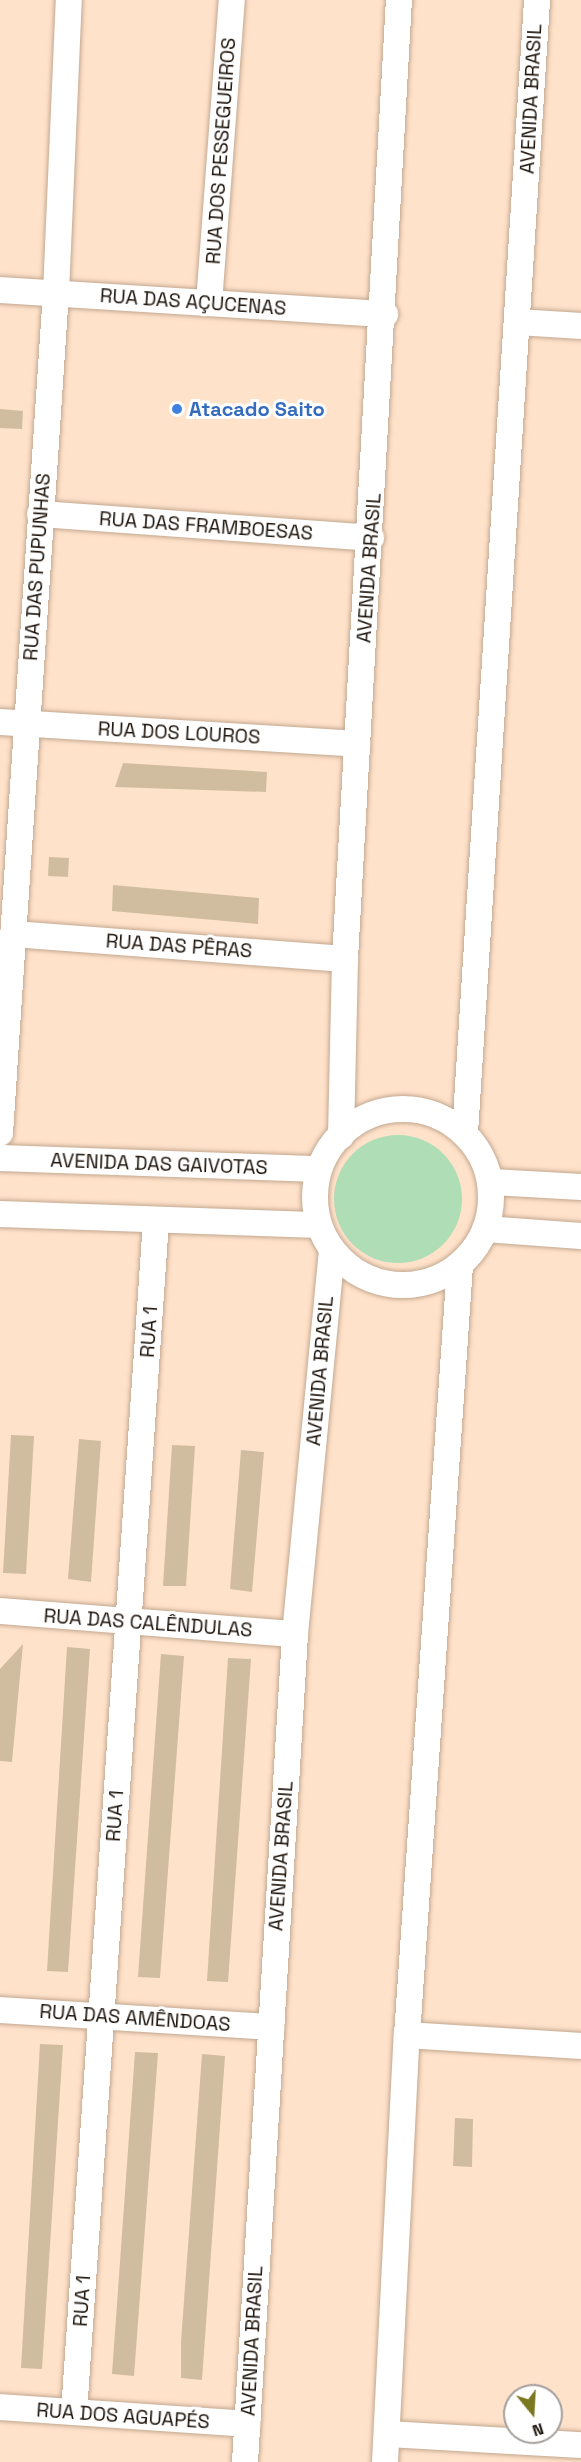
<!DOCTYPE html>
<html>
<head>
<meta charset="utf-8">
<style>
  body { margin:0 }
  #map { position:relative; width:581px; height:2462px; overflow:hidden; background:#ffe2ca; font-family:"Space Grotesk",sans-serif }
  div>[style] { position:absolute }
  .green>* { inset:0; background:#afddb6 }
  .round { border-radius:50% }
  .building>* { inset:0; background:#d0bd9f }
  .roads { filter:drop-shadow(0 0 2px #c3a890) drop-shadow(0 0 2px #c3a890) }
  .minor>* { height:26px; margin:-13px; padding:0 13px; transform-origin:13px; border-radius:13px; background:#fff }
  .minor>.ring { margin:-13px; padding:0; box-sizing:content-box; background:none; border:26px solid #fff; border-radius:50% }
  .dots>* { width:16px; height:16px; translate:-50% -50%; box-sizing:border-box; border:3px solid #fff; border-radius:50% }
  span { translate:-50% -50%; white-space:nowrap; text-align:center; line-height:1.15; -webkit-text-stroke:6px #fff; paint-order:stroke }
  .street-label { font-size:20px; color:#1c120a }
  .shop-label { font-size:20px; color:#366cbe; font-weight:700 }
  .left { translate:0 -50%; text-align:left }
  .north { position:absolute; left:503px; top:2384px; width:60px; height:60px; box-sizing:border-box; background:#fff; border:2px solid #a4a09d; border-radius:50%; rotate:162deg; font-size:16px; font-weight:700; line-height:24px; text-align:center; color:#1c120a }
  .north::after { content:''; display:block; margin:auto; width:21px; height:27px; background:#7b781f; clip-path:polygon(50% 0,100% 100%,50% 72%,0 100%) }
</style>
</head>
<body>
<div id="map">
  <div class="green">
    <i class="round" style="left:334px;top:1135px;width:128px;height:128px"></i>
  </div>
  <div class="building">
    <i style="clip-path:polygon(0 409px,23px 411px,22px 429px,0 428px)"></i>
    <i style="clip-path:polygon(123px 763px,267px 772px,266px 792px,115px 787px)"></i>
    <i style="clip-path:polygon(49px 857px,69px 858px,68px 877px,48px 876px)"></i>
    <i style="clip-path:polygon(113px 885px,259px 898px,258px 924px,112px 911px)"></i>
    <i style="clip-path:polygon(11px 1435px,34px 1436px,26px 1574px,3px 1573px)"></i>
    <i style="clip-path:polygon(79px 1439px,101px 1441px,91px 1582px,68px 1579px)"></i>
    <i style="clip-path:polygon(172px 1445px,195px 1446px,186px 1586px,163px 1586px)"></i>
    <i style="clip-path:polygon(241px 1450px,264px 1452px,252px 1592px,230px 1589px)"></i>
    <i style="clip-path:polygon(23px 1644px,12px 1762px,0 1761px,0 1669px)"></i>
    <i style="clip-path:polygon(67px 1647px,90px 1649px,68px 1972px,47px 1971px)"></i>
    <i style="clip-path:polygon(161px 1654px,184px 1656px,160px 1978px,138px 1977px)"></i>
    <i style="clip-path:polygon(228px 1658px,251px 1659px,228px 1982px,207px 1981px)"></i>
    <i style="clip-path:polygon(40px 2044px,63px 2045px,42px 2369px,21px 2368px)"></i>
    <i style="clip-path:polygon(135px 2052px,158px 2053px,134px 2376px,112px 2374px)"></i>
    <i style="clip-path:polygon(202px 2054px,225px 2056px,202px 2380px,181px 2378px,181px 2342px)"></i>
    <i style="clip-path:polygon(455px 2118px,473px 2119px,472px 2167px,453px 2166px)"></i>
  </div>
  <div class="roads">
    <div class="minor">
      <i style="left:0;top:290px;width:386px;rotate:3.6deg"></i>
      <i style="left:209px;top:303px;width:304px;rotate:-85.7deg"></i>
      <i style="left:518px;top:322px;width:63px;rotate:3.6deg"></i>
      <i style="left:40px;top:514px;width:332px;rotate:4.1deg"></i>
      <i style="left:0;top:722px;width:358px;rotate:3.5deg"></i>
      <i style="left:13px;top:934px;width:333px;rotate:4.3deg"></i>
      <i class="ring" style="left:315px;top:1109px;width:150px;height:150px"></i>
      <i style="left:0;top:1133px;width:842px;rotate:-86.19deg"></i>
      <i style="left:56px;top:293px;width:293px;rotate:-87.5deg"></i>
      <i style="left:465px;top:1133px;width:1135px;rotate:-86.36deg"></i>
      <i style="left:341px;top:1136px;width:177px;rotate:-88.7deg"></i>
      <i style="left:345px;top:959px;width:961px;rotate:-86.78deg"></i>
      <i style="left:0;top:1158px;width:319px;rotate:2deg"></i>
      <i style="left:492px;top:1182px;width:89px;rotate:3.2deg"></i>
      <i style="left:0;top:1214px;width:319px;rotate:2deg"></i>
      <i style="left:485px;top:1229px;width:96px;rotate:4.2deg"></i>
      <i style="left:0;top:1611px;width:296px;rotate:4.5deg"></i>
      <i style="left:0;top:2010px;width:272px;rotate:3.6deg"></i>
      <i style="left:407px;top:2035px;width:174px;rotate:3.6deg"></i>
      <i style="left:0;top:2407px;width:248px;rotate:3.9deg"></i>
      <i style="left:74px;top:2412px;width:1194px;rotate:-86.06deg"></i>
      <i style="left:388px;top:2434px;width:193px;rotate:3.3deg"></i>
      <i style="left:245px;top:2462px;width:830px;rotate:-86.54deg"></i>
      <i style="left:295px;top:1634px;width:385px;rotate:-84.5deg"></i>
      <i style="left:385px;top:2462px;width:428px;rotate:-87.1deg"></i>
      <i style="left:407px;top:2035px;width:771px;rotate:-86.06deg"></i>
    </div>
  </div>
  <div class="dots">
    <i style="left:177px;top:409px;background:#3f7fe0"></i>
  </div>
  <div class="street-label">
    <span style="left:531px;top:99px;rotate:-87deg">AVENIDA BRASIL</span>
    <span style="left:221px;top:151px;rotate:-86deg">RUA DOS PESSEGUEIROS</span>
    <span style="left:193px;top:302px;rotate:4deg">RUA DAS AÇUCENAS</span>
    <span style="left:206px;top:526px;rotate:4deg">RUA DAS FRAMBOESAS</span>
    <span style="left:37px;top:567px;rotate:-86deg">RUA DAS PUPUNHAS</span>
    <span style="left:369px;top:568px;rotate:-86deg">AVENIDA BRASIL</span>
    <span style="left:179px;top:733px;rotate:3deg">RUA DOS LOUROS</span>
    <span style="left:179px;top:946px;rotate:4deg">RUA DAS PÊRAS</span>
    <span style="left:159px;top:1164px;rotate:2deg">AVENIDA DAS GAIVOTAS</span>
    <span style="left:149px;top:1332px;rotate:-86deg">RUA 1</span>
    <span style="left:320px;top:1371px;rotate:-85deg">AVENIDA BRASIL</span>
    <span style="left:148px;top:1623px;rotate:4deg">RUA DAS CALÊNDULAS</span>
    <span style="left:115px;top:1816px;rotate:-86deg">RUA 1</span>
    <span style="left:281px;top:1856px;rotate:-86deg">AVENIDA BRASIL</span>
    <span style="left:135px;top:2018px;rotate:4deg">RUA DAS AMÊNDOAS</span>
    <span style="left:82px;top:2301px;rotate:-86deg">RUA 1</span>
    <span style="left:252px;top:2341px;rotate:-87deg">AVENIDA BRASIL</span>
    <span style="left:123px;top:2416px;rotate:4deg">RUA DOS AGUAPÉS</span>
  </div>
  <div class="shop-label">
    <span class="left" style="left:189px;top:409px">Atacado Saito</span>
  </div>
  <div class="north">N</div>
</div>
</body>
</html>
